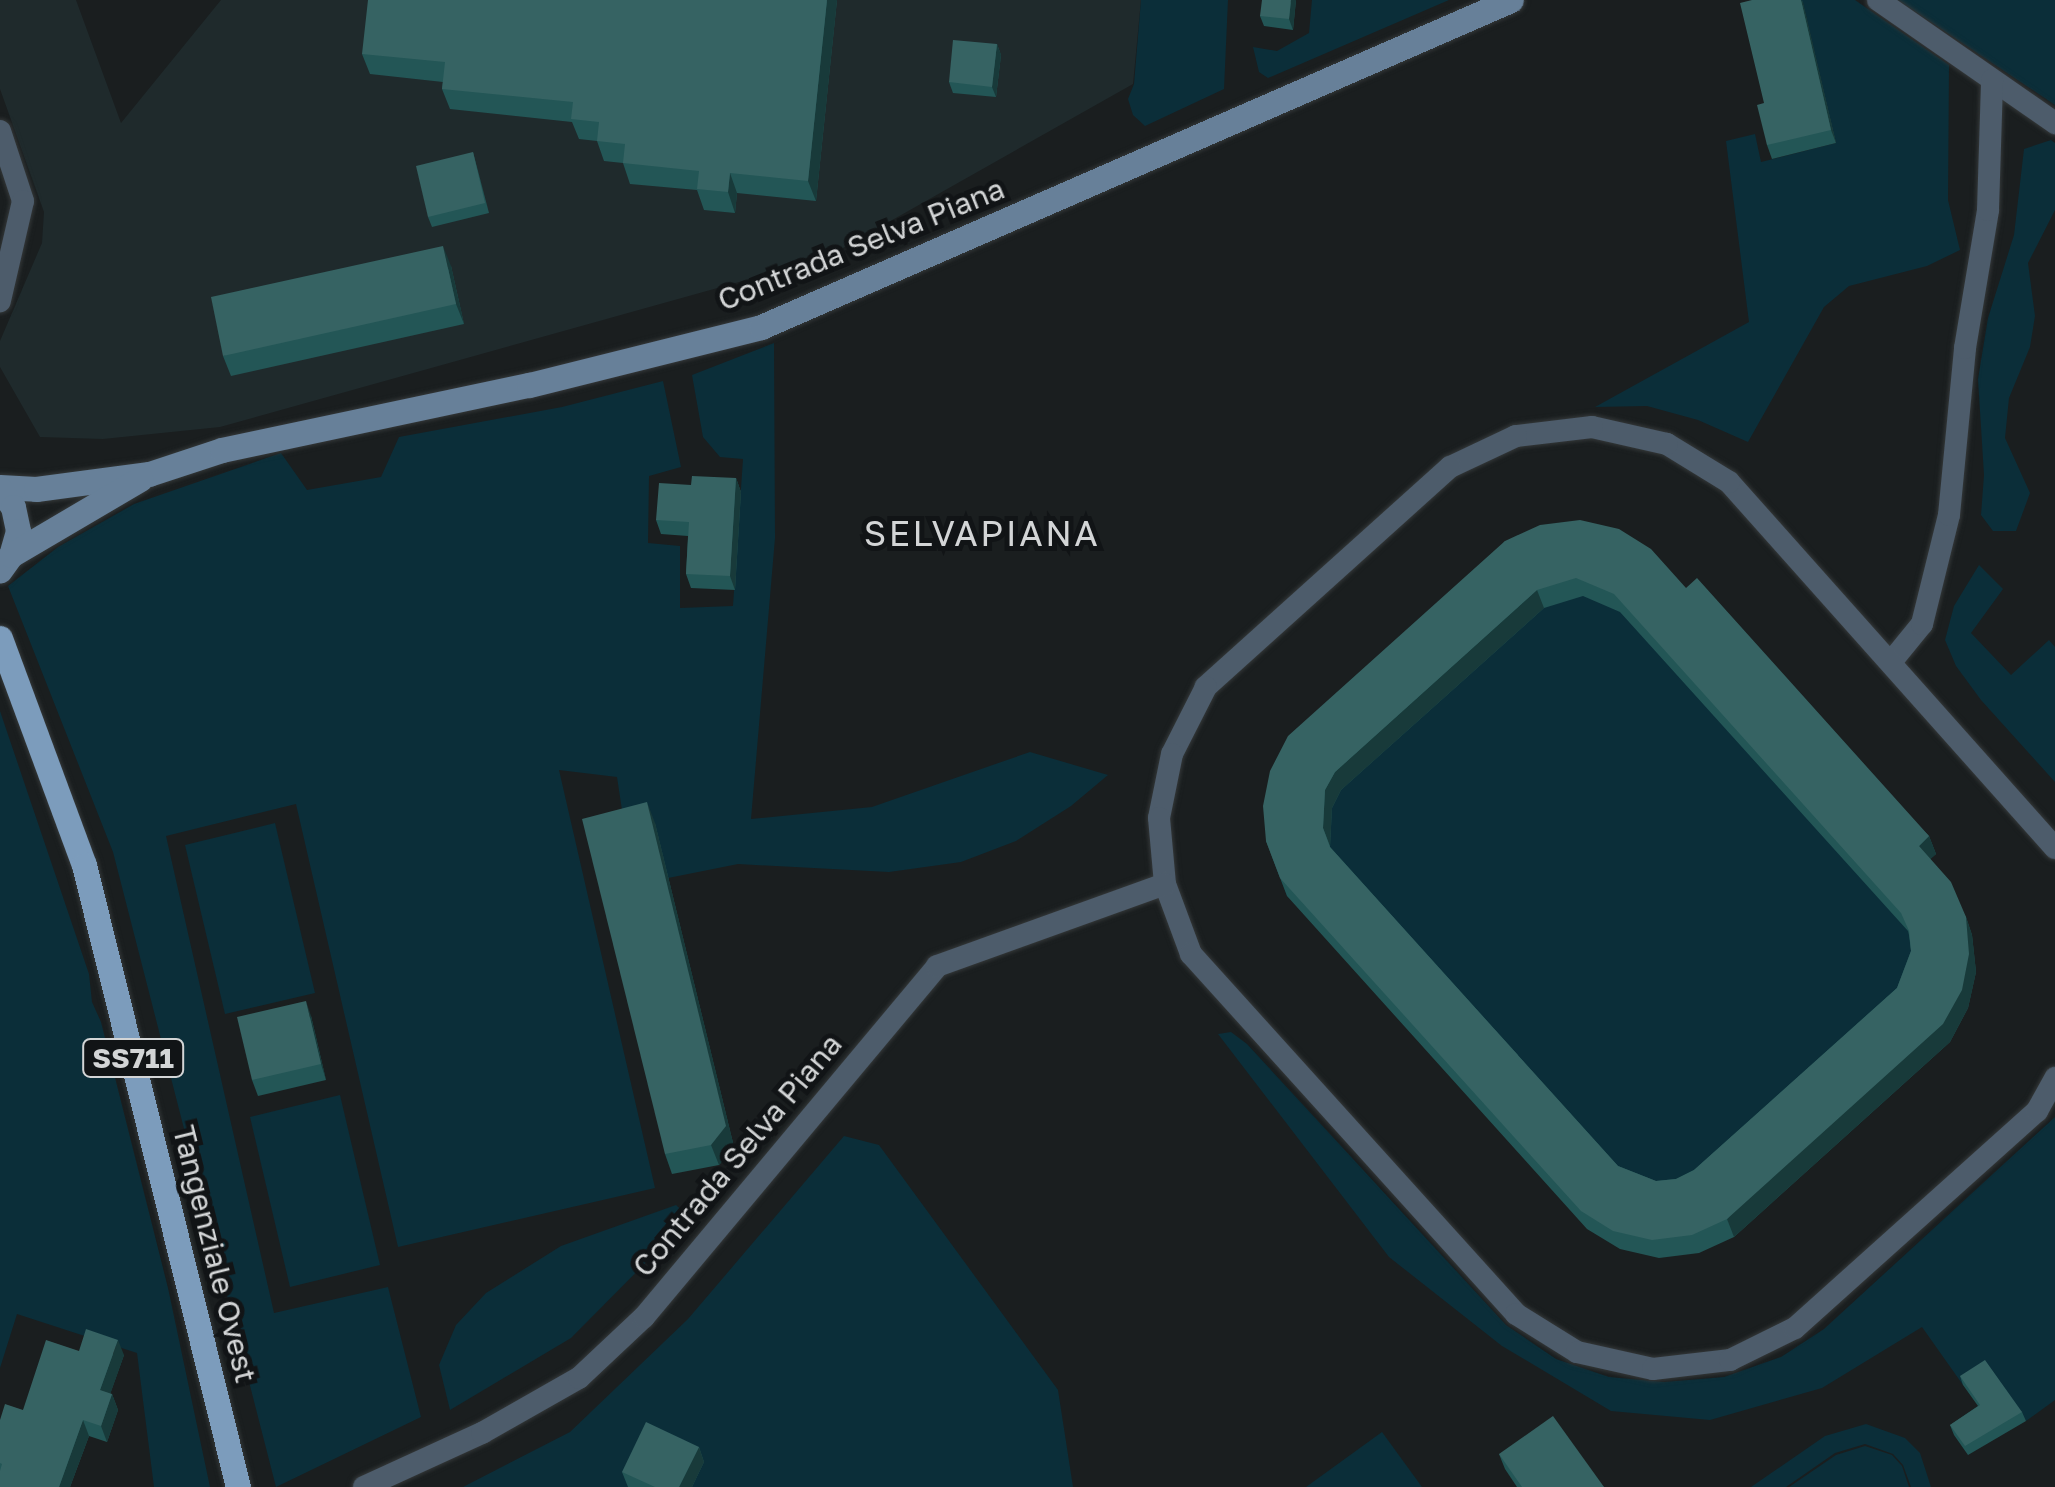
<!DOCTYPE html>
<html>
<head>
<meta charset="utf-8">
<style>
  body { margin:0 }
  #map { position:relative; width:2055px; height:1487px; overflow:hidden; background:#1a1e1f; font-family:"Golos Text",sans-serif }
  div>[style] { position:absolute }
  .built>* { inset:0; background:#1f2a2c }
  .green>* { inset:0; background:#0b2e39 }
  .roads { filter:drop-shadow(0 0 2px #343839) drop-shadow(0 0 2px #343839) }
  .street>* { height:22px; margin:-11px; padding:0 11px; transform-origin:11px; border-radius:11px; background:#4d5c6b }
  .secondary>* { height:25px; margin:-12.5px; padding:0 12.5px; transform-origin:12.5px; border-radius:12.5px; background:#678099 }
  .primary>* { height:25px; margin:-12.5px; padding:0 12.5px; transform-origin:12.5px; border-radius:12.5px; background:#7c9cbc }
  .wall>* { inset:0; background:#235656 }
  .shaded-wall>* { inset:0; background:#183a3a }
  .building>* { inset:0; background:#366363 }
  span { translate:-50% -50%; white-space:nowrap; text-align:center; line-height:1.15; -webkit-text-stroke:10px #111416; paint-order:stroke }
  .shield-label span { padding:2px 8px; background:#111416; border:2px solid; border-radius:8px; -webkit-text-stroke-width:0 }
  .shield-label { font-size:28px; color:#d3d5d6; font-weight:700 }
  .street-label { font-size:30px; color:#d3d5d6 }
  .quarter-label { font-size:35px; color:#d3d5d6; letter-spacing:2.5px }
</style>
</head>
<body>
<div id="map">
  <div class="built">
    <i style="clip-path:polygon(0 0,76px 0,121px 123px,221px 0,1141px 0,1133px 84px,825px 258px,220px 427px,103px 439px,40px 437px,0 367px,0 341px,42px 243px,44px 212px,0 89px)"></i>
  </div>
  <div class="green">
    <i style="clip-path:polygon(1141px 0,1228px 0,1224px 89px,1145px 126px,1133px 115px,1128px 99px,1134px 84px)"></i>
    <i style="clip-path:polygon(1312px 0,1449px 0,1268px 78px,1259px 72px,1253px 47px,1277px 51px,1309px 33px)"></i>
    <i style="clip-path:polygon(1780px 0,1855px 0,1949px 65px,1948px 200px,1960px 250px,1927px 266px,1849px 286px,1824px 307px,1748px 442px,1698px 420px,1647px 406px,1595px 407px,1749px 322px,1726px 141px,1755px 134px,1761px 162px,1836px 143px,1803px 3px)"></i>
    <i style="clip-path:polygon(1898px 0,2055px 0,2055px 105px)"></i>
    <i style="clip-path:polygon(2051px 140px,2055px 143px,2055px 210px,2028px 263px,2035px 316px,2030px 347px,2009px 398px,2005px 438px,2030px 493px,2016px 531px,1993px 531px,1981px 515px,1984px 475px,1978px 379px,1988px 318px,2014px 235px,2024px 149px)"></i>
    <i style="clip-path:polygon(774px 343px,775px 538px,751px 819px,872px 807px,1030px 752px,1108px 775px,1071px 806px,1016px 841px,961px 862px,889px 872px,738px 864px,668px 878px,655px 823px,625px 830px,617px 777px,559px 770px,655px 1188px,398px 1247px,296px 804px,166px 836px,274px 1313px,388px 1287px,421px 1417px,276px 1487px,113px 852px,8px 586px,58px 547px,134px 504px,281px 453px,307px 490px,381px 477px,399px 437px,562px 407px,663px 381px,681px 467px,649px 476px,648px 543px,680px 546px,680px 608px,733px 606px,743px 459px,720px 457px,703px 437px,692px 375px)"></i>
    <i style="clip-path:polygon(1546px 543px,1972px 935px,1699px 1253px,1287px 896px,1273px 859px,1270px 824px)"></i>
    <i style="clip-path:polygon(1979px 565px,2003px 589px,1971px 633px,2011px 675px,2049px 640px,2055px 647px,2055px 782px,1981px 700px,1956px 666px,1945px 640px,1954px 606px)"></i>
    <i style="clip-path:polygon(0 711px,89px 974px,92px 1002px,101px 1022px,168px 1288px,210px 1487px,154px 1487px,137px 1353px,17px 1314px,0 1368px)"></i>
    <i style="clip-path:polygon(275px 823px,315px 993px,225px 1014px,185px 845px)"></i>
    <i style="clip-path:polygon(1231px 1032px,1247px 1044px,1506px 1325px,1556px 1359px,1609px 1377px,1664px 1382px,1724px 1377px,1781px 1357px,1824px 1329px,2055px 1117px,2055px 1400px,2026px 1421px,1988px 1369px,1963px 1385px,1922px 1327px,1822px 1388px,1710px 1420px,1611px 1411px,1502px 1346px,1389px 1257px,1218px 1034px)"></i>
    <i style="clip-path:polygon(340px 1095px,380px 1265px,290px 1287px,250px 1117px)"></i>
    <i style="clip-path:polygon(844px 1136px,879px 1145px,1058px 1390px,1073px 1487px,463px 1487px,570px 1432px,688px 1319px)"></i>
    <i style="clip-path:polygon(676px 1205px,690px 1218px,571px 1338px,450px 1410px,439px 1365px,456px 1325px,486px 1293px,561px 1246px)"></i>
    <i style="clip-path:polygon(1866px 1424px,1905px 1438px,1920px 1453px,1931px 1487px,1911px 1487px,1903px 1465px,1893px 1454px,1865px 1444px,1835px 1453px,1786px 1487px,1751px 1487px,1825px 1436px)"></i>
    <i style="clip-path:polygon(1382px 1432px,1422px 1487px,1306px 1487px)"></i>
    <i style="clip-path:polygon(1865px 1446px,1892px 1455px,1902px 1466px,1909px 1487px,1789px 1487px,1836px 1455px)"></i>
  </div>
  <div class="roads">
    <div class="street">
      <i style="left:1878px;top:0;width:216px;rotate:34.8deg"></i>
      <i style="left:0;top:131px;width:74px;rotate:71.8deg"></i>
      <i style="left:23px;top:201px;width:103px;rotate:103deg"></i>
      <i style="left:1891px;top:662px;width:49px;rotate:-50.8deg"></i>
      <i style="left:1922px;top:624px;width:112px;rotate:-76.1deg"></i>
      <i style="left:1949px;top:515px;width:168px;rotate:-84.5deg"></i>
      <i style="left:1965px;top:348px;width:140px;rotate:-80.5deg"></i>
      <i style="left:1988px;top:210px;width:130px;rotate:-88.2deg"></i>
      <i style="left:2055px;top:848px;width:490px;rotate:-131.7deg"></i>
      <i style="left:1729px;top:482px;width:73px;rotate:-148.5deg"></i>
      <i style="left:1667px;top:444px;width:77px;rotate:-167.2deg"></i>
      <i style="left:1592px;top:427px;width:77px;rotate:173.2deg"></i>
      <i style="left:1516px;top:436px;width:73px;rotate:154.8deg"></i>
      <i style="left:1450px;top:467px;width:329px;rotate:138deg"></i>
      <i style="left:1206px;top:687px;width:75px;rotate:116.9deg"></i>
      <i style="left:1172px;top:754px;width:65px;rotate:101.5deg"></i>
      <i style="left:1159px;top:818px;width:66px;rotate:84.8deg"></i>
      <i style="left:1165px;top:884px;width:75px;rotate:69.6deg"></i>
      <i style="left:1191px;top:954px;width:485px;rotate:47.9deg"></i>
      <i style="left:1516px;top:1314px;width:72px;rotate:31.9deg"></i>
      <i style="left:1577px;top:1352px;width:78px;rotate:12.6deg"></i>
      <i style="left:1653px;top:1369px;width:78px;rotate:-6.7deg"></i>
      <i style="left:1730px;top:1360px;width:72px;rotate:-26.2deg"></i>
      <i style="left:1795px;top:1328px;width:325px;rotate:-41.9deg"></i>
      <i style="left:2037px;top:1111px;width:38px;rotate:-61deg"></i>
      <i style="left:364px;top:1487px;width:130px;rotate:-24.6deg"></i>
      <i style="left:482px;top:1433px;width:112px;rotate:-29.6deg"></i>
      <i style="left:579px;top:1378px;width:89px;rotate:-43.2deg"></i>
      <i style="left:644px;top:1317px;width:457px;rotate:-50.1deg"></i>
      <i style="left:937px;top:966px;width:242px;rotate:-19.8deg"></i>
    </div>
    <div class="secondary">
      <i style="left:0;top:487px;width:36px;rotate:3deg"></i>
      <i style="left:36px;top:489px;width:114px;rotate:-7.6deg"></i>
      <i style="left:149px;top:474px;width:77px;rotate:-18.2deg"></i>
      <i style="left:222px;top:450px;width:314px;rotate:-12deg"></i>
      <i style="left:529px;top:385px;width:239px;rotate:-14deg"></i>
      <i style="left:761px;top:327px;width:818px;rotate:-23.56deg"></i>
      <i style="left:0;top:489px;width:22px;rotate:54deg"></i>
      <i style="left:13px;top:507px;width:25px;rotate:78deg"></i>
      <i style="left:18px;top:531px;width:25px;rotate:106deg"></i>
      <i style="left:11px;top:555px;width:19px;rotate:126deg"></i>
      <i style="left:11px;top:555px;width:150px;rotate:-30.5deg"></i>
    </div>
    <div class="primary">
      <i style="left:0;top:638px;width:242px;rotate:69.7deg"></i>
      <i style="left:84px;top:865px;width:641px;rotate:76.09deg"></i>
    </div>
  </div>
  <div class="wall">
    <i style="clip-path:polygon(837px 0,816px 201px,737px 193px,735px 213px,704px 210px,697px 190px,630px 184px,623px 163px,604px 161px,597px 141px,579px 139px,572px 122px,450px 109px,442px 89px,443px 82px,370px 74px,362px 54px)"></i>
    <i style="clip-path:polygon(1296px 0,1293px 30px,1264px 26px,1260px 16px)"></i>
    <i style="clip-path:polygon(1802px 0,1836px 143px,1772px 159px,1767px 145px,1764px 103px)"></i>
    <i style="clip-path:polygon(997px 44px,1001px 55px,996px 97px,953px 93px,949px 82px)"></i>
    <i style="clip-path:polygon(473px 152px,489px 213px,432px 227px,428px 217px)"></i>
    <i style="clip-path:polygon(451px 266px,464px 324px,231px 376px,223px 356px)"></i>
    <i style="clip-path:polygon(736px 478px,741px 492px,735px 590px,691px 588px,686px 574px,688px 536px,661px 534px,656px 520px,691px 485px)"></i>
    <i style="clip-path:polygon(evenodd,1505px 541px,1686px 588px,1929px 836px,1936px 854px,1930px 859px,1966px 917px,1972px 935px,1976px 972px,1968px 1008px,1950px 1042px,1734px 1237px,1699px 1253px,1659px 1258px,1620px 1249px,1587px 1229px,1287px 896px,1266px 841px,1505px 541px,1583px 596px,1620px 612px,1908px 931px,1909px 935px,1911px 951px,1897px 988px,1694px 1170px,1676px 1179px,1656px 1181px,1618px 1166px,1330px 847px,1332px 808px,1341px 790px,1544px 608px,1583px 596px)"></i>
    <i style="clip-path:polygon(655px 823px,734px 1147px,719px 1165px,672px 1174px,665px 1154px)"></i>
    <i style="clip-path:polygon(311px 1016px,326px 1080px,258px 1096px,252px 1080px)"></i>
    <i style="clip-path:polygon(79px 1351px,124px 1355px,110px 1394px,112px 1394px,118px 1410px,107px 1442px,89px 1436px,70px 1487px,0 1487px,0 1420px,23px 1410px)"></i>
    <i style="clip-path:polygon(1960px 1376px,2022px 1412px,2026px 1421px,1968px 1455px,1954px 1435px,1950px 1425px,1978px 1406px,1963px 1385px)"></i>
    <i style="clip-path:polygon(699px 1447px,704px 1462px,692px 1487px,628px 1487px,622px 1472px)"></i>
    <i style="clip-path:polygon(1499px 1454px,1604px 1487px,1517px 1487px,1505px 1469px)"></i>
  </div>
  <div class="shaded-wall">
    <i style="clip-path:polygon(827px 0,837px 0,816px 201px,808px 181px)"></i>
    <i style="clip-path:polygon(1291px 0,1296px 0,1293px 30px,1289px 19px)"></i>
    <i style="clip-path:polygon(1801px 0,1803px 2px,1836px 143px,1831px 130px)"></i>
    <i style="clip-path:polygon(997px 44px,1001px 55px,996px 97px,992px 87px)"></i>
    <i style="clip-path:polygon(730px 173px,737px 193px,735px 213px,728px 192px)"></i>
    <i style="clip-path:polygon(443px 246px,451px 266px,464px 324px,456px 304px)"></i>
    <i style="clip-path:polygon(736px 478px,741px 492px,735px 590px,730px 576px)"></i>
    <i style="clip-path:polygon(1537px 590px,1544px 608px,1341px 790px,1332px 808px,1330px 846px,1323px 828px,1325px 790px,1335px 772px)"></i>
    <i style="clip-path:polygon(647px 802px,655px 823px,734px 1147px,719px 1165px,711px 1145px)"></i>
    <i style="clip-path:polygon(1929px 836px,1936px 854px,1925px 864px,1919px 846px)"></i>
    <i style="clip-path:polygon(1966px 917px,1972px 935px,1976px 972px,1968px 1008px,1950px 1042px,1734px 1237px,1727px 1219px)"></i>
    <i style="clip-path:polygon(306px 1001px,311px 1016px,326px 1080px,321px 1064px)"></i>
    <i style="clip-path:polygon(118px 1340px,124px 1355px,106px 1406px,100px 1390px)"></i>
    <i style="clip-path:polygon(112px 1394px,118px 1410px,107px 1442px,101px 1426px)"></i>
    <i style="clip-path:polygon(83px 1420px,89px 1436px,70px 1487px,59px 1487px)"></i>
    <i style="clip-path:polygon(699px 1447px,704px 1462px,692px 1487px,679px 1487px)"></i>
  </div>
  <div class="building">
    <i style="clip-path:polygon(368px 0,827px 0,808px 181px,730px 173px,728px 192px,697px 189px,699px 171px,623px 163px,625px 144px,597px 141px,599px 122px,571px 119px,573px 102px,442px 89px,445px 62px,362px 54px)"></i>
    <i style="clip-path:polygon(1262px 0,1291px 0,1289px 19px,1260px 16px)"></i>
    <i style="clip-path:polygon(1752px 0,1801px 0,1831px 130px,1767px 145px,1757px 105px,1764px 103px,1740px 3px)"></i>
    <i style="clip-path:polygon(953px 40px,997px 44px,992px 87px,949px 82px)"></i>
    <i style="clip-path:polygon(473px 152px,485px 203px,428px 217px,416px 166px)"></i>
    <i style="clip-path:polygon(443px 246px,456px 304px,223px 356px,211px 297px)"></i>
    <i style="clip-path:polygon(692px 476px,736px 478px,730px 576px,686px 574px,689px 522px,656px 520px,659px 483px,691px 485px)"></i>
    <i style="clip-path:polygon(evenodd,1580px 520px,1619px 529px,1651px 549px,1686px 588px,1697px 578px,1929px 836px,1919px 846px,1951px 882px,1966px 917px,1969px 954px,1962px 990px,1943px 1024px,1727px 1219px,1692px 1235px,1652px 1240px,1613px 1231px,1581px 1211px,1280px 878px,1266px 841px,1263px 806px,1270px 771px,1288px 736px,1505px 541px,1540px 525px,1580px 520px,1576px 578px,1614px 594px,1901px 913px,1909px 931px,1911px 951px,1897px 988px,1694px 1170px,1676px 1179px,1656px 1181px,1618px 1166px,1330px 847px,1323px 828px,1325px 790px,1335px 772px,1537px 590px,1576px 578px)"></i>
    <i style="clip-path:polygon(647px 802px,726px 1126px,711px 1145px,665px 1154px,582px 819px)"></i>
    <i style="clip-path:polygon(306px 1001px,321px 1064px,252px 1080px,237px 1017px)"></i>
    <i style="clip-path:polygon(86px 1329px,118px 1340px,100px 1390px,112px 1394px,101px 1426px,83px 1420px,59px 1487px,0 1487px,0 1471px,2px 1464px,0 1463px,0 1420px,5px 1404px,23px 1410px,46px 1340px,79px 1351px)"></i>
    <i style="clip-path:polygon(1985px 1360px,2022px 1412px,1965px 1446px,1950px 1425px,1980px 1405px,1960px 1376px)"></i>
    <i style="clip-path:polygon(1553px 1416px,1604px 1487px,1522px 1487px,1499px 1454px)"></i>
    <i style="clip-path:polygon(646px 1422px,699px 1447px,679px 1487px,655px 1487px,622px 1472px)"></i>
  </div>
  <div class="shield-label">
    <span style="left:133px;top:1058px">SS711</span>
  </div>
  <div class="street-label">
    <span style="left:861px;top:244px;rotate:-22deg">Contrada Selva Piana</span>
    <span style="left:737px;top:1155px;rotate:-50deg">Contrada Selva Piana</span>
    <span style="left:215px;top:1254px;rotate:76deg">Tangenziale Ovest</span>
  </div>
  <div class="quarter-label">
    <span style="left:982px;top:533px">SELVAPIANA</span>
  </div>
</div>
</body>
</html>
